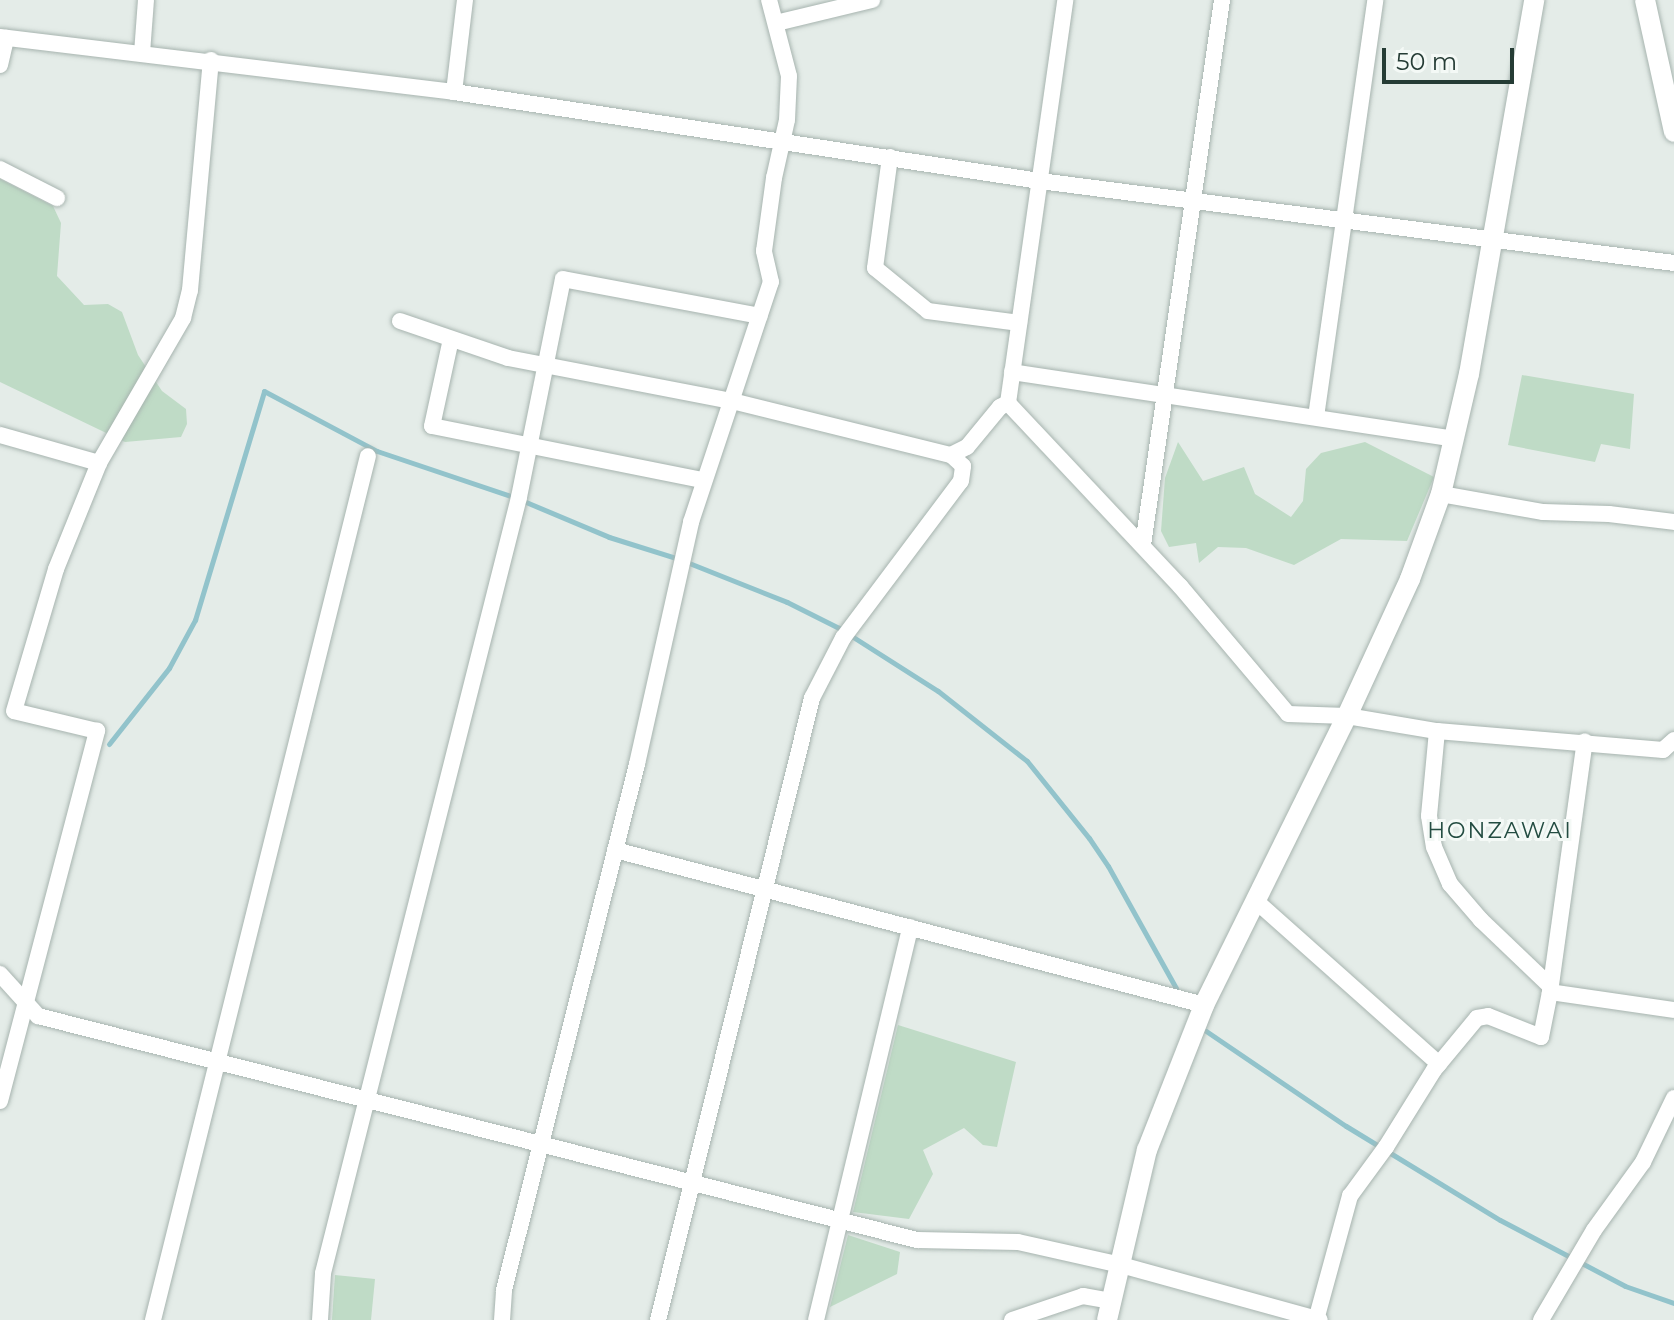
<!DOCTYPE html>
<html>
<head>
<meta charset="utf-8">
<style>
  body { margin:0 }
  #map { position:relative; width:1674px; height:1320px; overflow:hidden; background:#e4ece8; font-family:Montserrat,sans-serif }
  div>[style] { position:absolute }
  .green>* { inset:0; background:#bfdbc6 }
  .stream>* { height:5px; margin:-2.5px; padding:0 2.5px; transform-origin:2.5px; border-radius:2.5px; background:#92c3cb }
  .roads { filter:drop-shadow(0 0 2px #a7b4af) drop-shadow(0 0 2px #a7b4af) }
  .minor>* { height:16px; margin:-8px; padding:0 8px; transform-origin:8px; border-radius:8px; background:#fff }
  .tertiary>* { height:20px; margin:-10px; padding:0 10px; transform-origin:10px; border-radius:10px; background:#fff }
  span { translate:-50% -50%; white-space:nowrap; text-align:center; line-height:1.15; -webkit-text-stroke:6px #f4f9f6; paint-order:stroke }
  .neighbourhood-label { font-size:22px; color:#234c41; letter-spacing:2px }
  .scale { position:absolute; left:1382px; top:48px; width:132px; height:36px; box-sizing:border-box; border:4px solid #253c35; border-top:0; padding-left:10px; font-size:24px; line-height:28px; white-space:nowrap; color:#253c35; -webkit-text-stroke:6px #f4f9f6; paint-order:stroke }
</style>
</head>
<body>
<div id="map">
  <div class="green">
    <i style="clip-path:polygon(0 179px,53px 206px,61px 223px,57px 276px,84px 305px,108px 304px,122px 312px,138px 355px,162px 391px,186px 409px,187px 424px,181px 437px,125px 442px,0 382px)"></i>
    <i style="clip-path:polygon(1522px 375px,1634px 394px,1630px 449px,1601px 444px,1595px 462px,1508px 445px)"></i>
    <i style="clip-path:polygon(1178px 442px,1203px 481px,1244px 467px,1255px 494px,1291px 517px,1303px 501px,1306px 469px,1321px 453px,1365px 442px,1434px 477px,1407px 541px,1341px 539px,1294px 565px,1246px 548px,1218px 547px,1199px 563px,1196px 543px,1169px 547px,1161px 531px,1165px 478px)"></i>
    <i style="clip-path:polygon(898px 1025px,1016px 1062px,997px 1147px,983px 1145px,964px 1128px,923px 1150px,933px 1174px,909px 1219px,853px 1212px)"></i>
    <i style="clip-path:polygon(848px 1235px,900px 1252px,897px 1274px,830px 1307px)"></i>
    <i style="clip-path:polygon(335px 1275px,375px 1279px,371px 1320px,332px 1320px)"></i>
  </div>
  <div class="stream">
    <i style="left:109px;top:744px;width:97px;rotate:-51.7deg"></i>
    <i style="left:169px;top:668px;width:55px;rotate:-61.6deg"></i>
    <i style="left:195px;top:620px;width:239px;rotate:-73.2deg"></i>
    <i style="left:264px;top:391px;width:128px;rotate:28deg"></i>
    <i style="left:377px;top:451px;width:145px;rotate:18.6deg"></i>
    <i style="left:514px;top:497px;width:103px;rotate:22.8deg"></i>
    <i style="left:609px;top:537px;width:73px;rotate:17.4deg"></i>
    <i style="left:679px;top:559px;width:116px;rotate:21.7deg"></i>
    <i style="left:787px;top:602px;width:58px;rotate:26.6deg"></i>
    <i style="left:839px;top:628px;width:117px;rotate:32.5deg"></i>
    <i style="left:938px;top:691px;width:113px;rotate:38.2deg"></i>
    <i style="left:1027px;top:761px;width:99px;rotate:51.2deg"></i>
    <i style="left:1089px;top:838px;width:34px;rotate:56deg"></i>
    <i style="left:1108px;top:866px;width:140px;rotate:60.9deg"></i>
    <i style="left:1206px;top:1031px;width:169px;rotate:34.2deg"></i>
    <i style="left:1346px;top:1126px;width:180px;rotate:31.4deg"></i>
    <i style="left:1500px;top:1220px;width:141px;rotate:27.8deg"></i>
    <i style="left:1625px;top:1286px;width:52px;rotate:19.1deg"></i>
  </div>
  <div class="roads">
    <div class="minor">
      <i style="left:776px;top:23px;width:99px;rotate:-13.5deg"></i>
      <i style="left:0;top:37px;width:457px;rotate:6.9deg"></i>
      <i style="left:454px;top:92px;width:593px;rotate:8.64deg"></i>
      <i style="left:1040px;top:181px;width:639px;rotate:7.37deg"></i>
      <i style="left:142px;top:53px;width:53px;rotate:-85.7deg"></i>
      <i style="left:0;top:65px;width:28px;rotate:-77deg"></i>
      <i style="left:454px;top:92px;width:93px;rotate:-83.2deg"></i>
      <i style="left:890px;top:157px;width:112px;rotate:97.7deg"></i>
      <i style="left:875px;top:268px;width:68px;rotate:39.1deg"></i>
      <i style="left:928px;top:311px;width:92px;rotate:7.5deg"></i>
      <i style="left:0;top:169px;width:64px;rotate:27deg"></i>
      <i style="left:400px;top:321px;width:114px;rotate:18.9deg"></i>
      <i style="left:508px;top:358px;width:228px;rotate:10.9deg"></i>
      <i style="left:732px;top:401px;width:226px;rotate:13.9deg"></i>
      <i style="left:951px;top:455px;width:18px;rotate:-27deg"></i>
      <i style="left:967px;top:447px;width:52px;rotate:-50.5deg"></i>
      <i style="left:1000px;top:407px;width:9px;rotate:-27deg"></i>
      <i style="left:1008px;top:403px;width:407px;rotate:-81.9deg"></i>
      <i style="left:451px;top:339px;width:89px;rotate:102.3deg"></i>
      <i style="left:432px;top:426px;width:276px;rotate:11.3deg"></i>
      <i style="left:1012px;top:372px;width:448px;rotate:8.6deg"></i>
      <i style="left:1008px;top:403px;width:251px;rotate:46.8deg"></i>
      <i style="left:1180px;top:586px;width:167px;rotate:49.8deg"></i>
      <i style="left:1288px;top:714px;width:59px;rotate:1.9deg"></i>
      <i style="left:1347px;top:716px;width:91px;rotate:9.5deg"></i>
      <i style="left:1437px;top:731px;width:227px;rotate:4.8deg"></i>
      <i style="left:1663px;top:750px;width:15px;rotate:-42deg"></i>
      <i style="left:1316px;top:417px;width:421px;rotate:-81.9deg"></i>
      <i style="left:0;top:435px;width:103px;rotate:15.8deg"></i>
      <i style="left:1441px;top:494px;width:104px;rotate:10deg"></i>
      <i style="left:1543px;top:512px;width:66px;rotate:1.7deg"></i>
      <i style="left:1609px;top:514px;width:65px;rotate:7deg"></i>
      <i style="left:1143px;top:545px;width:551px;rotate:-81.75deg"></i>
      <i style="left:1437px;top:731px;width:85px;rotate:95.4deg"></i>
      <i style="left:1429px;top:816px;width:31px;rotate:81deg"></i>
      <i style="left:1434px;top:847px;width:40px;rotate:66.6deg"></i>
      <i style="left:1450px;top:884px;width:48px;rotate:49.3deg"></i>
      <i style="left:1481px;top:920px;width:94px;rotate:43.7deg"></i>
      <i style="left:615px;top:850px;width:609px;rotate:14.74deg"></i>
      <i style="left:1256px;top:901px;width:245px;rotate:41.7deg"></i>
      <i style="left:0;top:974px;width:57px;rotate:47.9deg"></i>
      <i style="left:38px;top:1016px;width:907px;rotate:14.3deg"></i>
      <i style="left:917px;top:1240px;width:101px;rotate:1.1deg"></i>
      <i style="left:1018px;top:1242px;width:106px;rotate:12.6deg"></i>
      <i style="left:1121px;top:1265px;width:206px;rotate:15.4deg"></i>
      <i style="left:1550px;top:992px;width:125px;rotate:8.3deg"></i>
      <i style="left:0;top:1101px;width:383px;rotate:-75.3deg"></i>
      <i style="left:97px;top:731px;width:85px;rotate:-166.5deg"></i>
      <i style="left:14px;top:711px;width:148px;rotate:-73.5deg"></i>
      <i style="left:56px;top:569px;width:114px;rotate:-67.9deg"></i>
      <i style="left:99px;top:463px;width:168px;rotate:-59.9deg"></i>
      <i style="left:183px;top:318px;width:29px;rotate:-76deg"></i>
      <i style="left:190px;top:290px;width:231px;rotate:-84.8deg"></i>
      <i style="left:153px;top:1320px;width:890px;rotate:-76.03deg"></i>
      <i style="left:320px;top:1320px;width:47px;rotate:-86.3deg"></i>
      <i style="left:323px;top:1273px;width:800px;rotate:-75.82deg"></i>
      <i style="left:519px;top:497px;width:222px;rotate:-78.6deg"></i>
      <i style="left:563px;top:279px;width:200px;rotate:10.6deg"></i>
      <i style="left:502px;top:1320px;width:30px;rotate:-86deg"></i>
      <i style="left:504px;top:1290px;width:543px;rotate:-75.81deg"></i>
      <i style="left:637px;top:764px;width:248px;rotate:-77.4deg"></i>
      <i style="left:691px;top:522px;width:253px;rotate:-71.6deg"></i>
      <i style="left:771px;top:282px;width:32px;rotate:-103deg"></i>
      <i style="left:764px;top:251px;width:74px;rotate:-82.2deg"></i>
      <i style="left:774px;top:178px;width:59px;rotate:-77.4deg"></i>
      <i style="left:787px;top:120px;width:44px;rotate:-87.4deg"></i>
      <i style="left:789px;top:76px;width:79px;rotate:-104.7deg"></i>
      <i style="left:658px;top:1320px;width:641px;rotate:-76.09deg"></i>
      <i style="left:812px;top:698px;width:68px;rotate:-62.7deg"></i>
      <i style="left:843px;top:638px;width:196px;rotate:-53.1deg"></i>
      <i style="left:961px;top:481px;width:15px;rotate:-82deg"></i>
      <i style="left:963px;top:466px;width:16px;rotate:-137deg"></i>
      <i style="left:816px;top:1320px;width:404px;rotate:-76.5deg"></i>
      <i style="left:1012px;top:1320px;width:75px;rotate:-18.7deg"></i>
      <i style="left:1083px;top:1296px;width:28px;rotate:10deg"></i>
      <i style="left:1316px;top:1320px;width:129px;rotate:-74.7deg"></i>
      <i style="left:1350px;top:1196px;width:61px;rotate:-53.7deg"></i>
      <i style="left:1386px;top:1147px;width:91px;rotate:-58.1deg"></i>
      <i style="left:1434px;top:1070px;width:67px;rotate:-50.4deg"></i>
      <i style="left:1477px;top:1018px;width:11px;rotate:-10deg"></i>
      <i style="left:1488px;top:1016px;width:57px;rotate:21.6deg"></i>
      <i style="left:1541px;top:1037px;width:46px;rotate:-78.7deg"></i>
      <i style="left:1550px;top:992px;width:253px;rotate:-82.1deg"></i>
      <i style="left:1541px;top:1320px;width:104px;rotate:-59.5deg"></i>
      <i style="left:1594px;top:1230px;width:84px;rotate:-54.2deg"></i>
      <i style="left:1643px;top:1162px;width:71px;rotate:-64.2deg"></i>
    </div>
    <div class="tertiary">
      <i style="left:1645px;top:0;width:135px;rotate:77.6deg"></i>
      <i style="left:1107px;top:1320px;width:175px;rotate:-76.8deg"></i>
      <i style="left:1147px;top:1150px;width:156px;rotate:-68.5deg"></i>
      <i style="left:1204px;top:1005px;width:322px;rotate:-63.7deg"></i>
      <i style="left:1347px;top:716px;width:151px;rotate:-65.3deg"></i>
      <i style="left:1410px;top:579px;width:90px;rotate:-70deg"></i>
      <i style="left:1441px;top:494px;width:123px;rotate:-76.9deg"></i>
      <i style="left:1469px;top:374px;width:380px;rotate:-80.1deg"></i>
    </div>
  </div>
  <div class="neighbourhood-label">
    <span style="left:1500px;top:831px">HONZAWAI</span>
  </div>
  <div class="scale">50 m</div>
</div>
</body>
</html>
